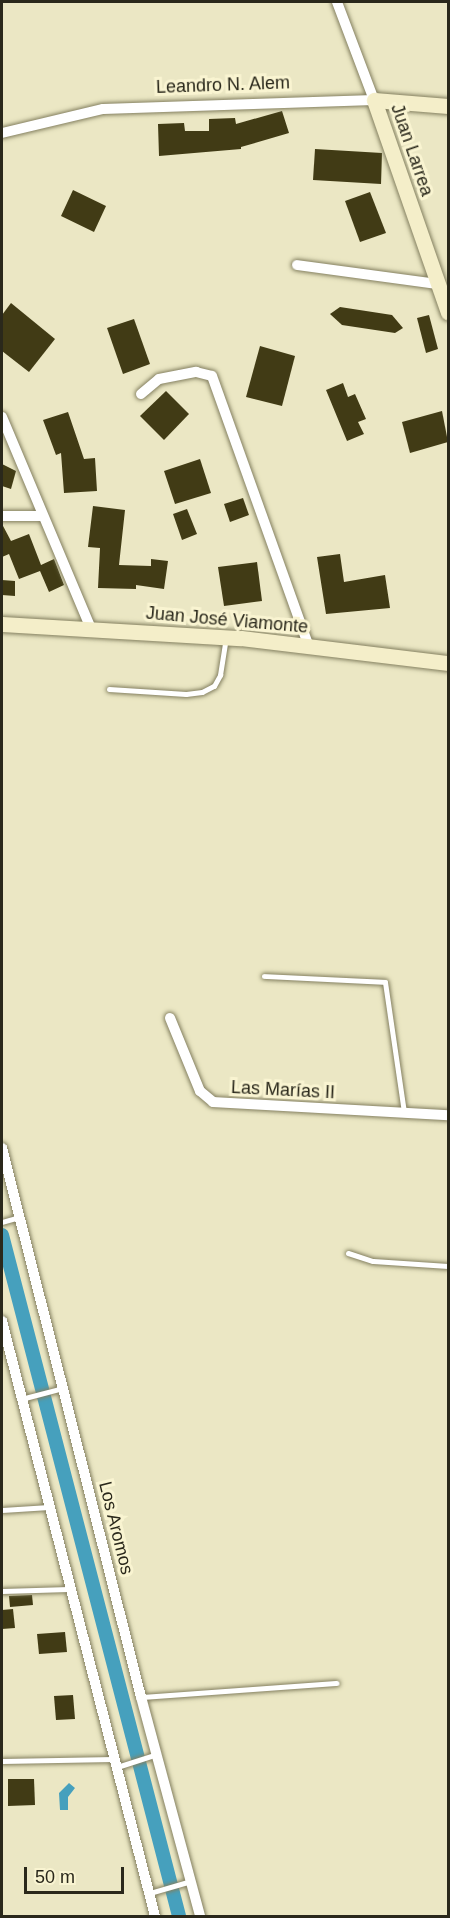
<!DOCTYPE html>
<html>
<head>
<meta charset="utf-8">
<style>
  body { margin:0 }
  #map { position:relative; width:450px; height:1918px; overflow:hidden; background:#ebe7c4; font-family:Helvetica,sans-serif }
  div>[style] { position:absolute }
  .water>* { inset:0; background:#46a0bd }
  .canal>* { height:14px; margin:-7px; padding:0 7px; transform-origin:7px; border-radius:7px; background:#46a0bd }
  .building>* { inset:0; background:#413b15 }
  .roads { filter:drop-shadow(0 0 2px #848060) drop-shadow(0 0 2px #848060) }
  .lane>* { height:5px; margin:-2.5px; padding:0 2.5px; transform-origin:2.5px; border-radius:2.5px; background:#fff }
  .street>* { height:10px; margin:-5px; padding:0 5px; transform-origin:5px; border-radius:5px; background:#fff }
  .secondary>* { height:15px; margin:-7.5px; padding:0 7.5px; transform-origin:7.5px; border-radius:7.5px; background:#f4eec9 }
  span { translate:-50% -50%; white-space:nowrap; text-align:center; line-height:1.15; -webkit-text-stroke:6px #f9f4d1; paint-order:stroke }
  .street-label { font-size:18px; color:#2a281b }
  .frame { position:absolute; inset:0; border:3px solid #2a281b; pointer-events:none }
  .scale { position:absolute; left:24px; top:1867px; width:100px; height:27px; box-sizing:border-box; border:3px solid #2a281b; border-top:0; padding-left:8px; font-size:18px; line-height:21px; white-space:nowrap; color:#2a281b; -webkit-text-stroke:4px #f9f4d1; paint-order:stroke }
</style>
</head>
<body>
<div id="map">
  <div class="water">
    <i style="clip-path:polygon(69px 1783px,75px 1788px,68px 1797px,68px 1810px,60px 1810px,59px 1793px)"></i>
  </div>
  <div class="canal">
    <i style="left:2px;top:1235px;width:704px;rotate:75.43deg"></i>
  </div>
  <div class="building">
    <i style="clip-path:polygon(282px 111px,289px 133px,241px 147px,241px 149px,159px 156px,158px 124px,184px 123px,185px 131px,209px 131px,209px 119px,235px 118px,236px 124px)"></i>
    <i style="clip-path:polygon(315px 149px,382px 153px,381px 184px,313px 180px)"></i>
    <i style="clip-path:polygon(73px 190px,106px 206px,94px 232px,61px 216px)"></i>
    <i style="clip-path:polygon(370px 192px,386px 233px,360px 242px,345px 201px)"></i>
    <i style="clip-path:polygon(11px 303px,55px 339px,29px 372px,2px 351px,2px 315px)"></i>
    <i style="clip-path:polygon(340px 307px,392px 315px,403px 328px,395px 333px,342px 325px,330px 314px)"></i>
    <i style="clip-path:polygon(429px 315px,438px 349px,426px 353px,417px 318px)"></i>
    <i style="clip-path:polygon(134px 319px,150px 364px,123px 374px,107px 328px)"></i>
    <i style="clip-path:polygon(260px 346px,295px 356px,282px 406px,246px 397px)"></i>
    <i style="clip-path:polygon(343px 383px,348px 397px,355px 394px,366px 419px,358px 422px,364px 434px,347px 441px,326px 390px)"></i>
    <i style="clip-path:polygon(166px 391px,189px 414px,164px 440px,140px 416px)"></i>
    <i style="clip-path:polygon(442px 411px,448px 442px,410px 453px,402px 422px)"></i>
    <i style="clip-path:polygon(68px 412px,84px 459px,95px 458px,97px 491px,64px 493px,61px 453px,56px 455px,43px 420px)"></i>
    <i style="clip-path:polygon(200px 459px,211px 493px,175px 504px,164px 471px)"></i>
    <i style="clip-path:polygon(2px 464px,16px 471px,11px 489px,2px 486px)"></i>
    <i style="clip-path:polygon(243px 498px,249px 515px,230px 522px,224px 504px)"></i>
    <i style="clip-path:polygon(93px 506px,125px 510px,119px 565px,151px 566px,151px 559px,168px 561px,164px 589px,136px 585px,136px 589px,98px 588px,100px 548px,88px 547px)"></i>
    <i style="clip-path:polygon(187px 509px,197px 534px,182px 540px,173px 514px)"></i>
    <i style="clip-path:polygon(2px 524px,11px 541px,29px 534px,41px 565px,54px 559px,64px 585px,49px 592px,40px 571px,19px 579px,9px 554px,2px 557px)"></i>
    <i style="clip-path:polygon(340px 554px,344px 582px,385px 575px,390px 608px,326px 614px,317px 557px)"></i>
    <i style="clip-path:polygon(257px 562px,262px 601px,224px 606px,218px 567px)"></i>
    <i style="clip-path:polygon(2px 580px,15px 581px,15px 596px,2px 595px)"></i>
    <i style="clip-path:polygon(32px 1595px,33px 1605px,10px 1607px,9px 1596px)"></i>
    <i style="clip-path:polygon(13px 1609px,15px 1628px,2px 1629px,2px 1610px)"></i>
    <i style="clip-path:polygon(65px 1632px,67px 1652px,39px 1654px,37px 1634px)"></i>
    <i style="clip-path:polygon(73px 1695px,75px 1719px,56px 1720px,54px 1696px)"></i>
    <i style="clip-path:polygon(8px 1779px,34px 1779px,35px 1805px,8px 1806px)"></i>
  </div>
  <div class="roads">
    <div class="lane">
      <i style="left:109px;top:689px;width:77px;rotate:3.7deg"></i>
      <i style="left:186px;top:694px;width:16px;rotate:-7deg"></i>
      <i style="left:202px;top:692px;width:13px;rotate:-27deg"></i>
      <i style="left:214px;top:686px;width:13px;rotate:-61deg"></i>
      <i style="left:220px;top:675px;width:36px;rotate:-81deg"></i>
      <i style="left:264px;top:976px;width:121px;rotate:2.8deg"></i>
      <i style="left:385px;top:982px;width:132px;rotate:81.7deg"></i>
      <i style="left:2px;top:1222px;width:18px;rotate:-16deg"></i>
      <i style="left:348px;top:1253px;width:26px;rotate:18deg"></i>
      <i style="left:373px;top:1261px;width:75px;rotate:3.8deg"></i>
      <i style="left:21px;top:1399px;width:43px;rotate:-14.7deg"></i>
      <i style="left:2px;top:1510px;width:47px;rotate:-3.7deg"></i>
      <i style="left:2px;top:1591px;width:67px;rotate:-1.7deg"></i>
      <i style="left:141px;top:1697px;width:196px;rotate:-4.1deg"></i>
      <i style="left:2px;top:1761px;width:112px;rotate:-1deg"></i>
      <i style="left:117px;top:1767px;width:42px;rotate:-18deg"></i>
      <i style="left:150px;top:1893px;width:43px;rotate:-16.3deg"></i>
    </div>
    <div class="street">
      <i style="left:2px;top:133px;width:104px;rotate:-13.4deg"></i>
      <i style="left:103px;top:109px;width:271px;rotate:-1.9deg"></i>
      <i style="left:374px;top:100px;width:105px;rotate:-110.7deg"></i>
      <i style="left:297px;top:265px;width:142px;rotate:7.7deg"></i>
      <i style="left:141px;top:394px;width:23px;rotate:-40deg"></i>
      <i style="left:159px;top:379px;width:38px;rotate:-11deg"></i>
      <i style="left:196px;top:372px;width:16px;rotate:14deg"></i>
      <i style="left:212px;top:376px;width:288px;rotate:70.3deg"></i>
      <i style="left:2px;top:417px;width:230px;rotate:67.2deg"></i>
      <i style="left:2px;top:516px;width:40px"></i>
      <i style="left:170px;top:1018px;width:79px;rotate:67.7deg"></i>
      <i style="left:200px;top:1091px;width:17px;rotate:40deg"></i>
      <i style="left:213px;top:1102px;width:235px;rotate:3.2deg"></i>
      <i style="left:2px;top:1148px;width:566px;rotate:75.79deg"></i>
      <i style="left:141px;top:1697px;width:227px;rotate:74.9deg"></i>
      <i style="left:2px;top:1321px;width:614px;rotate:75.58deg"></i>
    </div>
    <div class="secondary">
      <i style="left:448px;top:106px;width:74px;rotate:-175.4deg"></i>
      <i style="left:374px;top:100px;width:225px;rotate:70.8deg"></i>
      <i style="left:2px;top:624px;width:239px;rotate:3.4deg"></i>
      <i style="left:241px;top:638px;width:209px;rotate:6.9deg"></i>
    </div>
  </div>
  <div class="street-label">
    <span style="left:223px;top:85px;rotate:-2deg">Leandro N. Alem</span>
    <span style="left:412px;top:150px;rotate:71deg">Juan Larrea</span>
    <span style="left:227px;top:620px;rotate:5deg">Juan José Viamonte</span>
    <span style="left:283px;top:1090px;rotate:3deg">Las Marías II</span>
    <span style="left:116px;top:1528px;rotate:76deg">Los Aromos</span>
  </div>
  <div class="frame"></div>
  <div class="scale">50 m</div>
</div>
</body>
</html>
